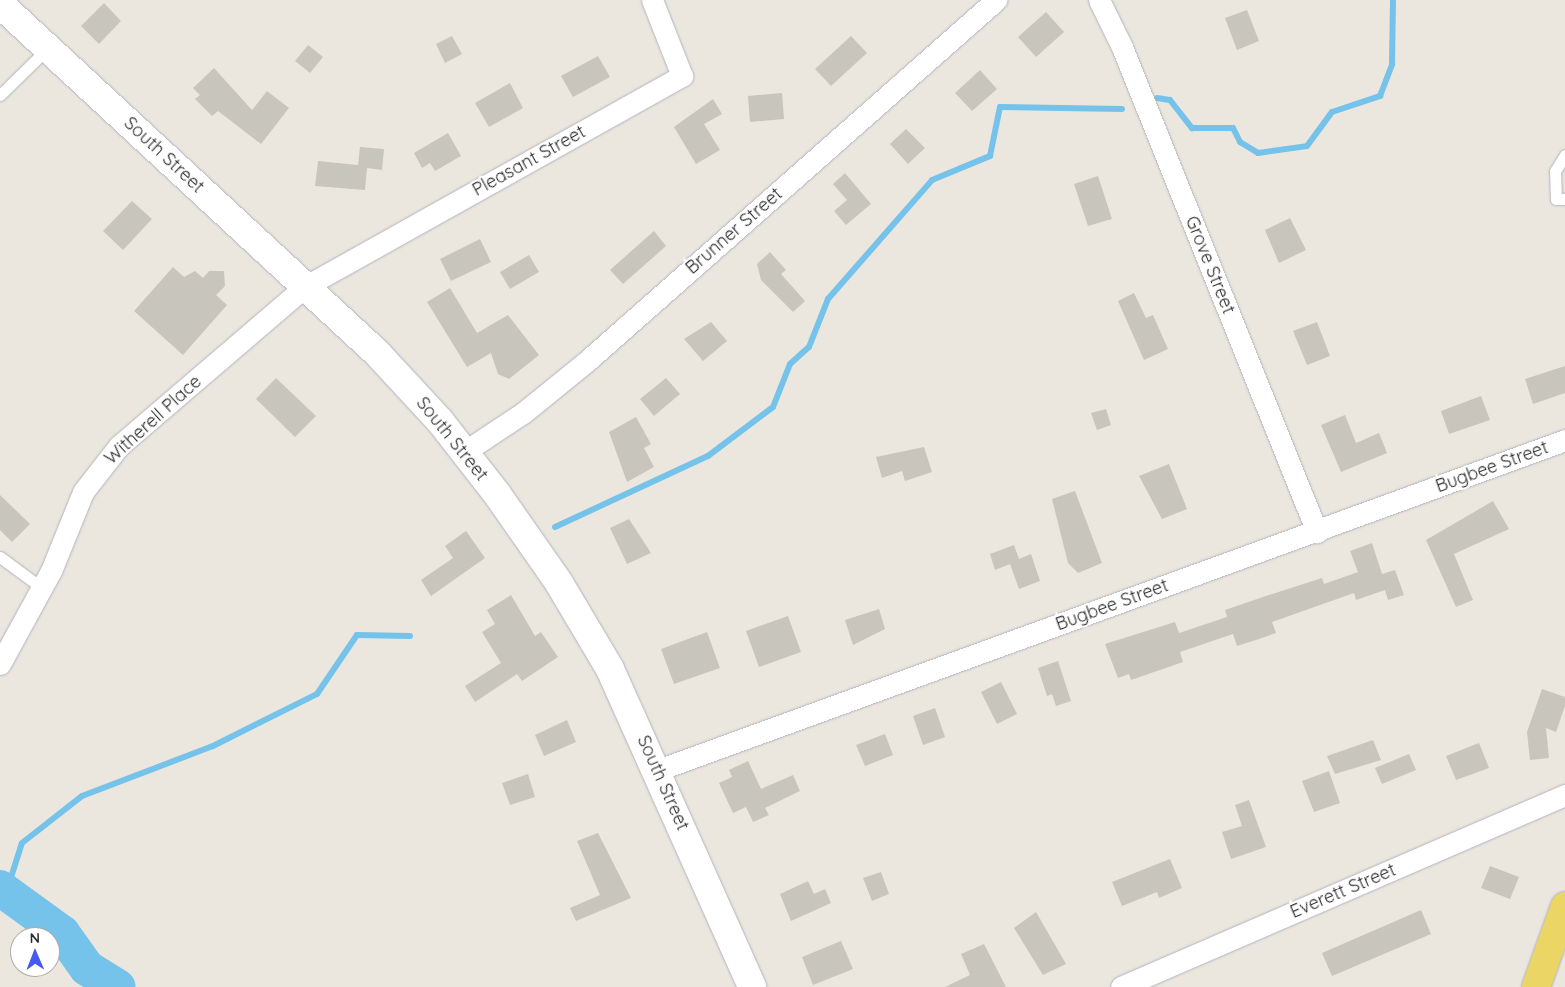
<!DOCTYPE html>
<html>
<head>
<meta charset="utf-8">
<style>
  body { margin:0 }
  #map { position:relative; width:1565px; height:987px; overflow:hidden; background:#ece7de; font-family:Quicksand,sans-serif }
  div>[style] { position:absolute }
  .stream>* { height:6px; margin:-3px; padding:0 3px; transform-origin:3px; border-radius:3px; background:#75c3ea }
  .river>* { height:36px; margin:-18px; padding:0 18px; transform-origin:18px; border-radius:18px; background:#75c3ea }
  .building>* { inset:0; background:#c8c5bc }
  .roads { filter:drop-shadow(0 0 1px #b1b3be) drop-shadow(0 0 1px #b1b3be) }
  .lane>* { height:11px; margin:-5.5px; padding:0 5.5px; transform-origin:5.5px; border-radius:5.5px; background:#fff }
  .street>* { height:21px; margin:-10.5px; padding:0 10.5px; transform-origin:10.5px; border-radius:10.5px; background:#fff }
  .secondary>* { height:28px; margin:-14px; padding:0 14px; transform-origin:14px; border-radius:14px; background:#fff }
  .primary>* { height:28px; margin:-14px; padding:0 14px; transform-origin:14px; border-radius:14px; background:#ebd564 }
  span { translate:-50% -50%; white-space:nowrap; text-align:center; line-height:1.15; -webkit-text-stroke:4.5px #fff; paint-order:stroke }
  .street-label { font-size:18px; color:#2b2b2b }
  .north { position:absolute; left:10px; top:927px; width:50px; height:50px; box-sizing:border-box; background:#fff; border:1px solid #aaa; border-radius:50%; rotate:359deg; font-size:14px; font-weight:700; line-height:20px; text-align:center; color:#2b2b2b }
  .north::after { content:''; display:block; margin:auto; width:18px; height:22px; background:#4459f3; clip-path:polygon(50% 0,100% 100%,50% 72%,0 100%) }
</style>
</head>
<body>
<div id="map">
  <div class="stream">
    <i style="left:1157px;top:98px;width:13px;rotate:9deg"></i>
    <i style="left:1170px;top:100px;width:36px;rotate:52deg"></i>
    <i style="left:1192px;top:128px;width:41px"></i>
    <i style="left:1233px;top:128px;width:16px;rotate:63deg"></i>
    <i style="left:1240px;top:142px;width:21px;rotate:31deg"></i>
    <i style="left:1258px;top:153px;width:49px;rotate:-8.1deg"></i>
    <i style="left:1307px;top:146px;width:42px;rotate:-53.7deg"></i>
    <i style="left:1332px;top:112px;width:51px;rotate:-18.4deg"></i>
    <i style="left:1380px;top:96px;width:34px;rotate:-69deg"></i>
    <i style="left:1392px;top:64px;width:64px;rotate:-89.1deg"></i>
    <i style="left:555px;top:527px;width:169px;rotate:-24.9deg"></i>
    <i style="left:708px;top:456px;width:81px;rotate:-37deg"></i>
    <i style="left:773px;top:407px;width:46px;rotate:-68.4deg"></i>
    <i style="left:790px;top:364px;width:25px;rotate:-42deg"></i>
    <i style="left:809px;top:347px;width:52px;rotate:-68.4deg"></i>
    <i style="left:828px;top:299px;width:158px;rotate:-48.8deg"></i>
    <i style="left:932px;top:180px;width:63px;rotate:-22.5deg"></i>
    <i style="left:990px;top:156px;width:50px;rotate:-78.5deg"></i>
    <i style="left:1000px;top:107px;width:122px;rotate:0.9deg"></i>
    <i style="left:6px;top:893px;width:52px;rotate:-72.3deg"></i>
    <i style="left:22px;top:843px;width:76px;rotate:-38.1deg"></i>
    <i style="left:82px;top:796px;width:140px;rotate:-20.9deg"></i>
    <i style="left:213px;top:746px;width:116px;rotate:-26.6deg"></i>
    <i style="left:317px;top:694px;width:71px;rotate:-55.9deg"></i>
    <i style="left:357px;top:635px;width:53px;rotate:1.1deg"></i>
  </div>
  <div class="river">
    <i style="left:0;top:888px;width:77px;rotate:36deg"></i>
    <i style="left:62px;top:933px;width:43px;rotate:54.5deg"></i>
    <i style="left:87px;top:968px;width:36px;rotate:32deg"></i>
  </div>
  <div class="building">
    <i style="clip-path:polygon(104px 3px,121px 21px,99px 44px,81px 26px)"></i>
    <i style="clip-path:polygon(1247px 10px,1259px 41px,1237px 50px,1225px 18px)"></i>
    <i style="clip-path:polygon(1046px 12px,1064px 32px,1036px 57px,1018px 37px)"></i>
    <i style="clip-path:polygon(452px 36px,462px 54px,445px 63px,436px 44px)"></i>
    <i style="clip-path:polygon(851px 36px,867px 53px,831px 86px,815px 69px)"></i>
    <i style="clip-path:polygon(308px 45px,323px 57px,310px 73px,295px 61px)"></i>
    <i style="clip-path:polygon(598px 56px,610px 77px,573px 97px,561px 76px)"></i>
    <i style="clip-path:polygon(214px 68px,252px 110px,267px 91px,289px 108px,261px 144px,218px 111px,212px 116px,195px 99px,200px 95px,193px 88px)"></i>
    <i style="clip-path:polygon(980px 70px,997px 89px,972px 111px,955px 93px)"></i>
    <i style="clip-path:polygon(510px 83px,523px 108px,489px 127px,475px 103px)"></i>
    <i style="clip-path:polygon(782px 93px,784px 119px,750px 122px,748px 96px)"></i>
    <i style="clip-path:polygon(713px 99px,722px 114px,704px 124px,720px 150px,696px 164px,674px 127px)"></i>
    <i style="clip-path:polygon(906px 129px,925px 148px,908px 164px,890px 144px)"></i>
    <i style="clip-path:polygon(448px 133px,461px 156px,435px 171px,430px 163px,422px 168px,414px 153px)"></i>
    <i style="clip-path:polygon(360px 147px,384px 149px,382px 170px,367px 168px,365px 190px,315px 186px,318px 161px,358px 165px)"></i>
    <i style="clip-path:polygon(845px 173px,871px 204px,846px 225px,834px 211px,847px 200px,833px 184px)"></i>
    <i style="clip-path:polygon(1098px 176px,1112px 219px,1088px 226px,1074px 184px)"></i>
    <i style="clip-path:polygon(132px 201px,152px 219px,123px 250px,103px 231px)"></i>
    <i style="clip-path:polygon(1290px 218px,1306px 250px,1279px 263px,1265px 230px)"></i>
    <i style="clip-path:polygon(654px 231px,666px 246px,623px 284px,610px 270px)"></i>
    <i style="clip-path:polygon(480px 239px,491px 262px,451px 281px,440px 259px)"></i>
    <i style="clip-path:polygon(770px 252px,786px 270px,781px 274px,805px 301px,793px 312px,761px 280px,757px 264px)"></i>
    <i style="clip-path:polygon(529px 255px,539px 272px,510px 289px,500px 272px)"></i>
    <i style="clip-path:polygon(173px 267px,184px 277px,195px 271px,203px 278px,209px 271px,224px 271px,225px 286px,216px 295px,227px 305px,183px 355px,134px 311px)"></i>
    <i style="clip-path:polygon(450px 288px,477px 333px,508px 315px,539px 355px,509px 379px,498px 374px,491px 353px,467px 367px,427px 302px)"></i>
    <i style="clip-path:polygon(1134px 293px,1146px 318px,1153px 315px,1168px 349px,1144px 360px,1118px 301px)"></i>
    <i style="clip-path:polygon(711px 322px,727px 341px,703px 361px,684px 339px)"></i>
    <i style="clip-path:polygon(1317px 322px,1330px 356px,1307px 365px,1293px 331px)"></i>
    <i style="clip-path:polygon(1565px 366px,1565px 393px,1533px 404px,1525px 379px)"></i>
    <i style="clip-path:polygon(276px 378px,316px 416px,295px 437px,256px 399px)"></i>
    <i style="clip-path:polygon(666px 378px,680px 394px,654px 416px,640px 399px)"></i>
    <i style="clip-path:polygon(1481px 396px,1490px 420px,1449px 434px,1441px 411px)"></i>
    <i style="clip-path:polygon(1106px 409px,1111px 425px,1097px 430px,1091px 413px)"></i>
    <i style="clip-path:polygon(1345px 415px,1356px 443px,1379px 433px,1387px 453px,1341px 472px,1321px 425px)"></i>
    <i style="clip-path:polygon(636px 417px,651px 444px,644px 448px,654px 467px,627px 482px,609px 432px)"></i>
    <i style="clip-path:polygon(924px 447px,932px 472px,905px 481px,902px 471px,882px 478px,876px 457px)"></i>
    <i style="clip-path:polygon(1169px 464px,1187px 509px,1162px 519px,1139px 476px)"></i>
    <i style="clip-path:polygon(1075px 491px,1102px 563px,1078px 573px,1068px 563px,1052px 499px)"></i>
    <i style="clip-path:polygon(0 495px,30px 524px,12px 542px,0 530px)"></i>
    <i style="clip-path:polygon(1493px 501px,1509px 529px,1454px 554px,1473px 600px,1456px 607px,1426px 540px)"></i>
    <i style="clip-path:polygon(629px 519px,651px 553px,627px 564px,610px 528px)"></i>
    <i style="clip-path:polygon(466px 531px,485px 558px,431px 596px,421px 580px,453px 558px,445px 546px)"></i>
    <i style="clip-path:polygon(1372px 543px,1382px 574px,1395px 570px,1404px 595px,1388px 600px,1385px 590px,1356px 600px,1354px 593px,1272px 622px,1276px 633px,1259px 639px,1237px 646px,1233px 634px,1180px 652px,1183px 662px,1131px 680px,1129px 674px,1118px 678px,1105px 644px,1175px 622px,1179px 633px,1227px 617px,1225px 610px,1263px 597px,1322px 578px,1324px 584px,1358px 572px,1350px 551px)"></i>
    <i style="clip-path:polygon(1014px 545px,1019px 559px,1031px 554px,1040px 581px,1019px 589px,1010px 564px,995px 570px,990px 554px)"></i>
    <i style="clip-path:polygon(511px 595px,535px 636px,541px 632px,558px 657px,522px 681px,517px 674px,475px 702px,465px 686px,501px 663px,482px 632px,495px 624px,487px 610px)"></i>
    <i style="clip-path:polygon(879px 609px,885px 629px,853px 645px,845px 620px)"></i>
    <i style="clip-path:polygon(788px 616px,801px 652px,759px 667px,746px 631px)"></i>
    <i style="clip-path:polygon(707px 632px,720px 668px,674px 684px,661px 649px)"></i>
    <i style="clip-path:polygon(1058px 661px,1071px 701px,1056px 706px,1052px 694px,1047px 696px,1038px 668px)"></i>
    <i style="clip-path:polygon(1001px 682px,1017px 714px,997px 724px,981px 692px)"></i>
    <i style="clip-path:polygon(1542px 689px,1565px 697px,1565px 706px,1556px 732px,1546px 728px,1549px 758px,1530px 760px,1527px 732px)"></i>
    <i style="clip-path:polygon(935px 708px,945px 737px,923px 745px,913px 716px)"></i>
    <i style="clip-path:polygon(567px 720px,576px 742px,544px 756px,535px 735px)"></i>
    <i style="clip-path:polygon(885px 734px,893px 755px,865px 766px,856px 745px)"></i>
    <i style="clip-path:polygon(1373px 740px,1381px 760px,1335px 774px,1327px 756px)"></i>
    <i style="clip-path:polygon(1479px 743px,1489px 768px,1456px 780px,1446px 756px)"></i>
    <i style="clip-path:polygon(1409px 754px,1416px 770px,1382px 784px,1375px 768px)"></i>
    <i style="clip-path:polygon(748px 761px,761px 789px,793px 775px,800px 791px,765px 808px,769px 815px,753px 822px,746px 807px,733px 813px,719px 783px,732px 777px,729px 770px)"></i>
    <i style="clip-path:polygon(1329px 771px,1340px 803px,1314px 812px,1302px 781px)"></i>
    <i style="clip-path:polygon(528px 774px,535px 797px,510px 805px,502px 783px)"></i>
    <i style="clip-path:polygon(1249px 800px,1266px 847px,1231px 859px,1222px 832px,1242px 826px,1235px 805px)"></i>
    <i style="clip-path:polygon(598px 833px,631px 898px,576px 921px,570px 908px,600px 895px,577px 841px)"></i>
    <i style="clip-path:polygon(1170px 859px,1182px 888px,1159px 898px,1157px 892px,1122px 906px,1112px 882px)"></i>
    <i style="clip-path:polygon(1490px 866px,1519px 877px,1510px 899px,1481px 888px)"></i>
    <i style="clip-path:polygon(881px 872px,889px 894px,872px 901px,863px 878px)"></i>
    <i style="clip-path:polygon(808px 881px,814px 894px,825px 889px,831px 903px,791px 921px,780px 894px)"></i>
    <i style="clip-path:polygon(1421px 910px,1431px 934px,1332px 976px,1322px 953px)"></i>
    <i style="clip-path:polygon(1036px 912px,1066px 964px,1043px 975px,1014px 928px)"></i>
    <i style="clip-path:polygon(841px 941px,853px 969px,813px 985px,802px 957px)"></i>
    <i style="clip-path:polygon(984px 944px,1006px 987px,945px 987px,970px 975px,961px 954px)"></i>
  </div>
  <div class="roads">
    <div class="lane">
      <i style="left:0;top:95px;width:67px;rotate:-44.4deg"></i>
      <i style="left:1565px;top:155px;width:19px;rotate:122deg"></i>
      <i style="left:1555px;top:171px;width:28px;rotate:88deg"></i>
      <i style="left:1556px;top:199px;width:9px"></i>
      <i style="left:0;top:557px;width:52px;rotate:36.4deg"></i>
    </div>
    <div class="street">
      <i style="left:1099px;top:0;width:52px;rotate:63.9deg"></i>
      <i style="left:1122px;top:47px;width:523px;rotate:68.1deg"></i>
      <i style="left:464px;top:452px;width:71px;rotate:-33.5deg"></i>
      <i style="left:523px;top:413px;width:82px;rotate:-39.1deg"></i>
      <i style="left:587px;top:361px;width:546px;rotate:-41.43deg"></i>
      <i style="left:0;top:664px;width:106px;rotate:-61.3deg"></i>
      <i style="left:51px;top:571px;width:85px;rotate:-67.9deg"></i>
      <i style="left:83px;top:492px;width:58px;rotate:-52deg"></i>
      <i style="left:119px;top:446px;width:246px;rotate:-40.6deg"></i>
      <i style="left:306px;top:286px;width:431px;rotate:-29.2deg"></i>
      <i style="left:682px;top:76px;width:82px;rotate:-111.5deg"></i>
      <i style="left:658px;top:770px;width:965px;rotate:-19.99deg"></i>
      <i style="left:1121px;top:987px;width:484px;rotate:-23.4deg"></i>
    </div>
    <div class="secondary">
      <i style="left:0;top:4px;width:514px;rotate:42.79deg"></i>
      <i style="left:377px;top:353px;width:93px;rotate:47.2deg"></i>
      <i style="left:440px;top:421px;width:93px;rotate:52deg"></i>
      <i style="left:497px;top:494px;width:108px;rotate:55.1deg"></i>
      <i style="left:559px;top:583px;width:100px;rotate:59.3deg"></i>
      <i style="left:610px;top:669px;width:348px;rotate:65.9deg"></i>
    </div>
    <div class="primary">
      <i style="left:1536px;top:987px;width:86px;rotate:-70.3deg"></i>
    </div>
  </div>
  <div class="street-label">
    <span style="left:164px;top:155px;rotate:43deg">South Street</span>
    <span style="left:529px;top:161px;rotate:-29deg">Pleasant Street</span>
    <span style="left:734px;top:231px;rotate:-41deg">Brunner Street</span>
    <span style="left:1210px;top:265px;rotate:68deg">Grove Street</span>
    <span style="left:153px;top:420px;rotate:-42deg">Witherell Place</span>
    <span style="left:452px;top:439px;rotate:51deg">South Street</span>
    <span style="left:1492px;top:467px;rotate:-20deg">Bugbee Street</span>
    <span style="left:1112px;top:605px;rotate:-20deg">Bugbee Street</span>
    <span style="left:663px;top:783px;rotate:66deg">South Street</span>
    <span style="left:1343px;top:891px;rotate:-23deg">Everett Street</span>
  </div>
  <div class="north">N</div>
</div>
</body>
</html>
